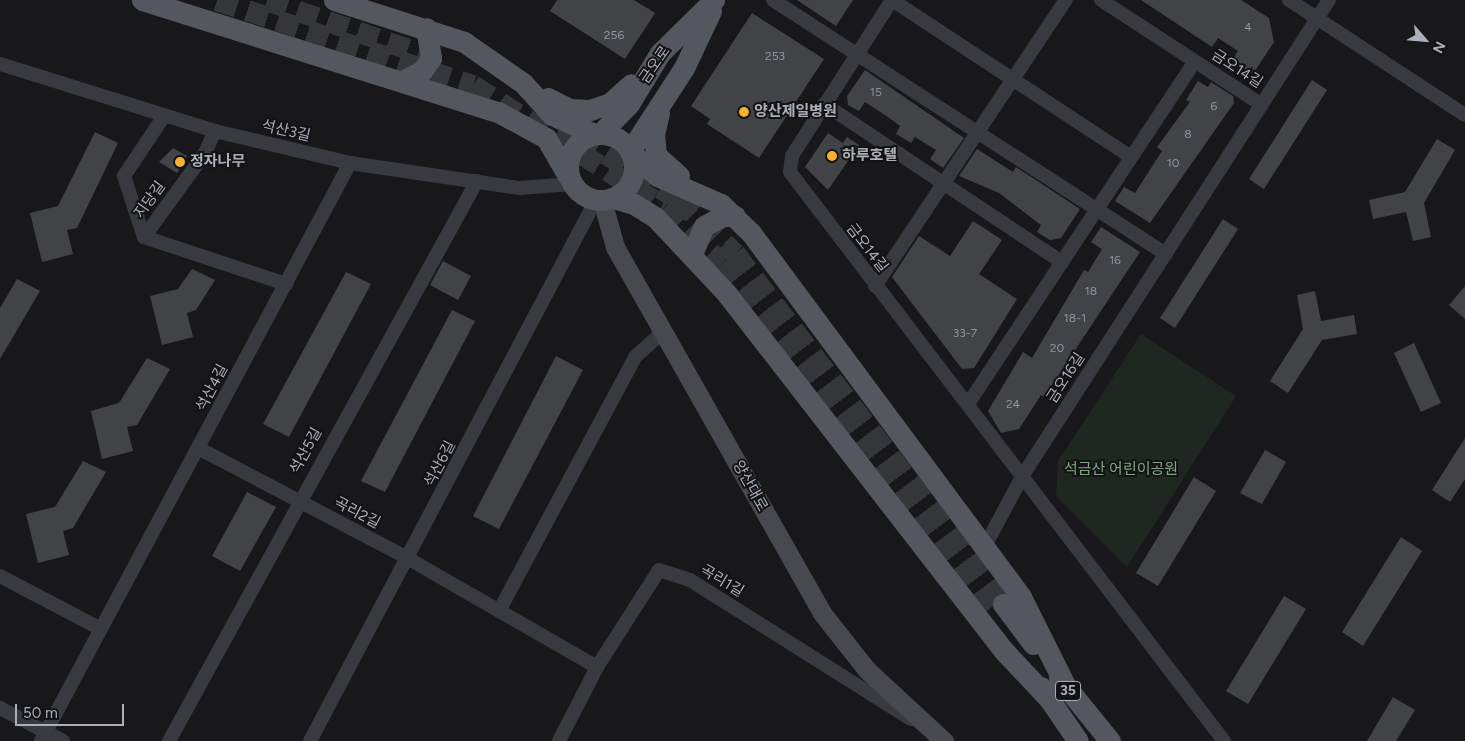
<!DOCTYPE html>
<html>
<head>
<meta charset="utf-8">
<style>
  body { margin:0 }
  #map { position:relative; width:1465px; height:741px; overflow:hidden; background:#18181a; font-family:Figtree,"Noto Sans KR",sans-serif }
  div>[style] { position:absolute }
  .green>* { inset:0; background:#1f2820 }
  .building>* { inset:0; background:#424347 }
  .primary-tunnel>* { height:21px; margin-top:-10.5px; transform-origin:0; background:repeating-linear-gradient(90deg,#35363a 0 21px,transparent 0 32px) }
  .street>* { height:14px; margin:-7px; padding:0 7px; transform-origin:7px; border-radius:7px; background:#393a3f }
  .secondary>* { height:19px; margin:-9.5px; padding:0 9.5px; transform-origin:9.5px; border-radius:9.5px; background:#47494f }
  .primary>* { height:21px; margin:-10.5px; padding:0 10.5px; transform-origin:10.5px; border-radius:10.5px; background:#54575e }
  .primary>.ring { margin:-10.5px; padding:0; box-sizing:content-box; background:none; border:21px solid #54575e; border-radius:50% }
  .dots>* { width:14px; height:14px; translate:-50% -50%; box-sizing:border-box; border:2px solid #131315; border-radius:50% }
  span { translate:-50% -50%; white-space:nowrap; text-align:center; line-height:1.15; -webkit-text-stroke:4px #131315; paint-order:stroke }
  .number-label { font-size:12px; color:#90949d }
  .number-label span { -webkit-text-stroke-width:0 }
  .shield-label span { padding:1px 4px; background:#131315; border:1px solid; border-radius:4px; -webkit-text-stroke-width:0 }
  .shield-label { font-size:14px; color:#aaafba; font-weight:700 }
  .street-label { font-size:15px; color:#aaafba }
  .poi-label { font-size:15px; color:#aaafba; font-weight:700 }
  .left { translate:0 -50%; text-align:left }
  .park-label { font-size:15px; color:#80a681 }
  .north { position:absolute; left:1400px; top:15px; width:50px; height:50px; -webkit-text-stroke:4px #131315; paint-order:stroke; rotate:117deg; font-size:14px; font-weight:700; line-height:20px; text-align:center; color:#aaafba }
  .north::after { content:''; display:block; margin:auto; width:18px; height:22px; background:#aaafba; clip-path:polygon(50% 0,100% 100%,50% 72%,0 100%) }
  .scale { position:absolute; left:15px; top:704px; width:109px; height:22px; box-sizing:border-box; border:2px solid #aaafba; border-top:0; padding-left:6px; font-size:15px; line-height:18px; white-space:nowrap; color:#aaafba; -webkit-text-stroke:4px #131315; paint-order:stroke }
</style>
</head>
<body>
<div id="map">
  <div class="green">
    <i style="clip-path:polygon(1141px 334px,1236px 396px,1127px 567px,1056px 496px,1058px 461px)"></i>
  </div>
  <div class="building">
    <i style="clip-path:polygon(557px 0,634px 0,655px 13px,625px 59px,550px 11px)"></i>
    <i style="clip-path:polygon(797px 0,853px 0,836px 26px)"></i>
    <i style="clip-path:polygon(1141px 0,1241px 0,1269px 18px,1274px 42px,1253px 74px,1232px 60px,1238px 51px,1218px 38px,1212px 47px)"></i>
    <i style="clip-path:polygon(752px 13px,824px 59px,759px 158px,707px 124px,710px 119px,691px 106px)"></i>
    <i style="clip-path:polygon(865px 70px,964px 138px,943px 168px,930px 159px,936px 150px,915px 137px,911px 143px,896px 134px,900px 126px,888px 117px,865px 102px,859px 111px,848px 105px,847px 96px)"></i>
    <i style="clip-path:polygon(1312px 80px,1327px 90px,1264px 189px,1249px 179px)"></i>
    <i style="clip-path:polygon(1198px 81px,1208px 87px,1211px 82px,1233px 96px,1234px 103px,1150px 223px,1115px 201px,1124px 187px,1135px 193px,1162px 151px,1157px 147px,1190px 102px,1186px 100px)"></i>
    <i style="clip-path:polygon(95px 132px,118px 143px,77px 228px,67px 230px,73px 254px,42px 262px,30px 213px,58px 206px)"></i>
    <i style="clip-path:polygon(828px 133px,843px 143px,847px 137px,859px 145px,828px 190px,805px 167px)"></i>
    <i style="clip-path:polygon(1437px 139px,1455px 150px,1424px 203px,1431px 237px,1413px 241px,1406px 212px,1373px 219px,1369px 200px,1405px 192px)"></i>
    <i style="clip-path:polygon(173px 148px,187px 156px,177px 173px,159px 162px)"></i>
    <i style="clip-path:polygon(977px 149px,1013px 172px,1016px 167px,1080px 209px,1061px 238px,1050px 240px,1037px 232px,1041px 225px,999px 193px,959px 176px)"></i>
    <i style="clip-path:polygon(1223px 219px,1238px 229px,1175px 328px,1160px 318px)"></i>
    <i style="clip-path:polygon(973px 221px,1002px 240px,979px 274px,1017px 299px,974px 368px,962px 369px,892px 277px,919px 236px,950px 256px)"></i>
    <i style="clip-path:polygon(1101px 227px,1140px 252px,1044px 397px,1041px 395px,1019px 429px,1001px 433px,988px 411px,1023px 352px,1032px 358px,1084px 270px,1088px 272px,1102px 249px,1091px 242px)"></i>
    <i style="clip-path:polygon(443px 261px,471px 276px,458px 300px,430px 285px)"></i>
    <i style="clip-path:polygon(192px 269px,215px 280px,196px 310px,187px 313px,193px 337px,162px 345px,150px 296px,178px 289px)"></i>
    <i style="clip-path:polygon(346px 272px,371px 284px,289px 437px,263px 424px)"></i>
    <i style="clip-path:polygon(17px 279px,40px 291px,0 359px,0 308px)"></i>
    <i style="clip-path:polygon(1465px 286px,1465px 319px,1449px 305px)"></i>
    <i style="clip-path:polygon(1315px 291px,1321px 321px,1354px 315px,1357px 334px,1322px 340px,1288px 393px,1270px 381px,1303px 329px,1297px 295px)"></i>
    <i style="clip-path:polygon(452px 310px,475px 321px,385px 492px,361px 481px)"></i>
    <i style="clip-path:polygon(1414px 343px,1441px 403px,1421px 412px,1394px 353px)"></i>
    <i style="clip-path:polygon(556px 356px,583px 370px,499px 529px,473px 516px)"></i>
    <i style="clip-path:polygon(147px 358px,170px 369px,137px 425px,127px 427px,133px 451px,102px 459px,91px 411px,119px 403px)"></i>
    <i style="clip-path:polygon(1465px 438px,1465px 479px,1450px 502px,1432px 490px)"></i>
    <i style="clip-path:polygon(1265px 450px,1286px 462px,1262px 504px,1240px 493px)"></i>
    <i style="clip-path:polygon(83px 461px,106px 472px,73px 528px,63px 531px,69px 555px,38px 563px,26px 514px,55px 507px)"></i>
    <i style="clip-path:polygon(1194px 477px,1216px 491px,1158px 586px,1136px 573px)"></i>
    <i style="clip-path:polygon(247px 492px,276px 507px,240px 571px,212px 556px)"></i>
    <i style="clip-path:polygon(1401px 537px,1422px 551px,1363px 646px,1342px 632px)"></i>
    <i style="clip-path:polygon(1284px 596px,1306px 609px,1248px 704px,1226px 691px)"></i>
    <i style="clip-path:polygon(1393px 697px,1415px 710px,1396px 741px,1367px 741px)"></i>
  </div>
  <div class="primary-tunnel">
    <i style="left:217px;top:0;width:270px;rotate:18.4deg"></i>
    <i style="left:473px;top:85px;width:227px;rotate:32.4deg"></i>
    <i style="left:665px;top:207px;width:80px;rotate:44.5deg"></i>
    <i style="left:722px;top:263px;width:128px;rotate:50.7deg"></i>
    <i style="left:803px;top:362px;width:313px;rotate:53.8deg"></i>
    <i style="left:267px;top:0;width:189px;rotate:19.1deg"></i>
    <i style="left:579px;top:137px;width:117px;rotate:32.1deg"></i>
    <i style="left:678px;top:199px;width:79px;rotate:43.5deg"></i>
    <i style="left:735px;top:253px;width:442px;rotate:52.6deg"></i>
  </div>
  <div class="street">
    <i style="left:773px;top:0;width:468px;rotate:32.9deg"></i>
    <i style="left:892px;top:0;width:185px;rotate:122.7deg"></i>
    <i style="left:792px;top:156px;width:16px;rotate:97deg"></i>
    <i style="left:790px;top:172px;width:716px;rotate:52.67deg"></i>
    <i style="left:892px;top:0;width:286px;rotate:33.3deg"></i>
    <i style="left:1101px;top:0;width:192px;rotate:33.1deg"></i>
    <i style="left:1289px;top:0;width:210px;rotate:33.2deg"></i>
    <i style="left:0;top:64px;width:225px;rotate:17.3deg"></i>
    <i style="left:215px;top:131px;width:139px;rotate:13.3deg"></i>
    <i style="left:350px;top:163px;width:172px;rotate:8.4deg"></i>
    <i style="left:520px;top:188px;width:52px;rotate:-4.4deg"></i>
    <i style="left:824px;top:104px;width:286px;rotate:33.6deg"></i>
    <i style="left:144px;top:237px;width:150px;rotate:18.3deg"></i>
    <i style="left:144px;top:237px;width:64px;rotate:-108.2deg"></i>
    <i style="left:124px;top:176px;width:72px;rotate:-56.3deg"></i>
    <i style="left:144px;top:237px;width:104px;rotate:-54deg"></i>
    <i style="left:205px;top:153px;width:24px;rotate:-66deg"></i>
    <i style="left:875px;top:286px;width:344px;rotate:-56.3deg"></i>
    <i style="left:968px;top:404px;width:411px;rotate:-56.5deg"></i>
    <i style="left:198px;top:448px;width:238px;rotate:27.7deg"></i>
    <i style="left:409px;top:559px;width:217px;rotate:29.9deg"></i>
    <i style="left:985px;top:546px;width:81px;rotate:-61.8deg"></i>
    <i style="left:1023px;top:475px;width:565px;rotate:-57.21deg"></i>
    <i style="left:0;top:576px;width:114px;rotate:27.7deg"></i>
    <i style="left:499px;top:611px;width:288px;rotate:-61.8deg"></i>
    <i style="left:635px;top:357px;width:39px;rotate:-42deg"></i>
    <i style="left:0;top:708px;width:71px;rotate:27.6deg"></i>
    <i style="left:41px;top:741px;width:655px;rotate:-61.87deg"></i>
    <i style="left:169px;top:741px;width:639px;rotate:-61.19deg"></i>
    <i style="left:310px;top:741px;width:612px;rotate:-62.14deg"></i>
    <i style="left:559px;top:741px;width:83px;rotate:-62.8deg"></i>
    <i style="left:597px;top:667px;width:115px;rotate:-57.4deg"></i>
    <i style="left:659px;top:570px;width:33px;rotate:18deg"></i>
    <i style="left:690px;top:580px;width:261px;rotate:32.2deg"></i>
  </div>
  <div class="secondary">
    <i style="left:602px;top:200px;width:49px;rotate:74.5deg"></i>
    <i style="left:615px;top:247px;width:420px;rotate:60.5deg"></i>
    <i style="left:822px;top:613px;width:73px;rotate:51.7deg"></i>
    <i style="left:867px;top:670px;width:105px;rotate:42.7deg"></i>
  </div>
  <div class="primary">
    <i style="left:142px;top:0;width:373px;rotate:17.5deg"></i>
    <i style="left:498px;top:112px;width:55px;rotate:28.4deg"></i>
    <i style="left:546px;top:138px;width:44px;rotate:59.9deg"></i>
    <i style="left:334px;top:0;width:137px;rotate:17.9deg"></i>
    <i style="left:464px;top:42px;width:72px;rotate:34.8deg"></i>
    <i style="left:523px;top:83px;width:43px;rotate:47.8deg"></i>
    <i style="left:552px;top:115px;width:46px;rotate:24.3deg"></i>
    <i style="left:402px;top:81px;width:22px;rotate:-27deg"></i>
    <i style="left:422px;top:71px;width:16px;rotate:-55deg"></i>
    <i style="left:431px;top:58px;width:30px;rotate:-99deg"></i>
    <i style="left:548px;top:98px;width:25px;rotate:27deg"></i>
    <i style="left:570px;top:109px;width:20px;rotate:3deg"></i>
    <i style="left:590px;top:110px;width:21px;rotate:-19deg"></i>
    <i style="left:610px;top:103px;width:28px;rotate:-42deg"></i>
    <i style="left:659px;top:113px;width:23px;rotate:103deg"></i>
    <i style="left:654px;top:135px;width:20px;rotate:84deg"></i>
    <i style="left:656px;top:155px;width:31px;rotate:42deg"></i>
    <i class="ring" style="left:568px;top:134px;width:45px;height:45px"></i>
    <i style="left:600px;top:134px;width:42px;rotate:-46deg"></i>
    <i style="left:629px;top:104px;width:60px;rotate:-58.7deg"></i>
    <i style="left:660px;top:53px;width:76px;rotate:-44.5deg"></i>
    <i style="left:630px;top:151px;width:99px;rotate:-57deg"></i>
    <i style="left:684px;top:68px;width:63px;rotate:-64.7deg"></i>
    <i style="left:631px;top:153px;width:35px;rotate:41deg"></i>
    <i style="left:657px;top:176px;width:70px;rotate:23.6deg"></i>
    <i style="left:721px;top:204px;width:42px;rotate:44deg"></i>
    <i style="left:751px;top:233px;width:453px;rotate:53.4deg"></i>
    <i style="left:1021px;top:597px;width:103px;rotate:63.4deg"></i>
    <i style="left:613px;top:198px;width:22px;rotate:16deg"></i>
    <i style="left:634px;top:204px;width:26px;rotate:32deg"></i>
    <i style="left:656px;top:218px;width:104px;rotate:46.9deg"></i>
    <i style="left:727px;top:294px;width:452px;rotate:52.2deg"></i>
    <i style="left:1004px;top:651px;width:66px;rotate:46.8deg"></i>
    <i style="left:692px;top:254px;width:30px;rotate:-67deg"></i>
    <i style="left:704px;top:226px;width:21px;rotate:-28deg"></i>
    <i style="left:723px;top:216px;width:12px"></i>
    <i style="left:1003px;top:604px;width:50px;rotate:53.1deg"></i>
    <i style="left:1059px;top:678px;width:81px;rotate:51deg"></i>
    <i style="left:1041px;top:687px;width:65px;rotate:55.6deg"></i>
  </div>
  <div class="dots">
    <i style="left:744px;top:112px;background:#f9b131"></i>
    <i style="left:832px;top:156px;background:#f9b131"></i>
    <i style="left:180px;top:162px;background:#f9b131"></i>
  </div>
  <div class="number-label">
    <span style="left:1248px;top:28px">4</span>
    <span style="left:614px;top:36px">256</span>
    <span style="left:775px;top:57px">253</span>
    <span style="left:876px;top:93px">15</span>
    <span style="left:1214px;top:107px">6</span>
    <span style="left:1188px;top:135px">8</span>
    <span style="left:1173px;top:164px">10</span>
    <span style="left:1115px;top:261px">16</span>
    <span style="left:1091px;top:292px">18</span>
    <span style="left:1075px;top:319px">18-1</span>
    <span style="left:965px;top:334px">33-7</span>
    <span style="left:1057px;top:349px">20</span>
    <span style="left:1013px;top:405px">24</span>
  </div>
  <div class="shield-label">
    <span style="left:1068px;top:691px">35</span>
  </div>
  <div class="street-label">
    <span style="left:655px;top:65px;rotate:-55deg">금오로</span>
    <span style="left:1237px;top:69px;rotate:33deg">금오14길</span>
    <span style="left:286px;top:131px;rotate:13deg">석산3길</span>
    <span style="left:150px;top:200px;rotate:-54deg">지당길</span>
    <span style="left:867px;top:248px;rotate:52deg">금오14길</span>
    <span style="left:1066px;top:378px;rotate:-57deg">금오16길</span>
    <span style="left:212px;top:388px;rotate:-62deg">석산4길</span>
    <span style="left:306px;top:451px;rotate:-61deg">석산5길</span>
    <span style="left:440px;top:464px;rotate:-62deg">석산6길</span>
    <span style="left:750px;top:486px;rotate:61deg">양산대로</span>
    <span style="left:357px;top:513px;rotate:28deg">곡리2길</span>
    <span style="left:722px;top:581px;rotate:31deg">곡리1길</span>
  </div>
  <div class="poi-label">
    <span class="left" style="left:754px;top:112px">양산제일병원</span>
    <span class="left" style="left:842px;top:156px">하루호텔</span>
    <span class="left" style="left:190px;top:162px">정자나무</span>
  </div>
  <div class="park-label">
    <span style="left:1121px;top:470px">석금산 어린이공원</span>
  </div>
  <div class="north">N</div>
  <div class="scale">50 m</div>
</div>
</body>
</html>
